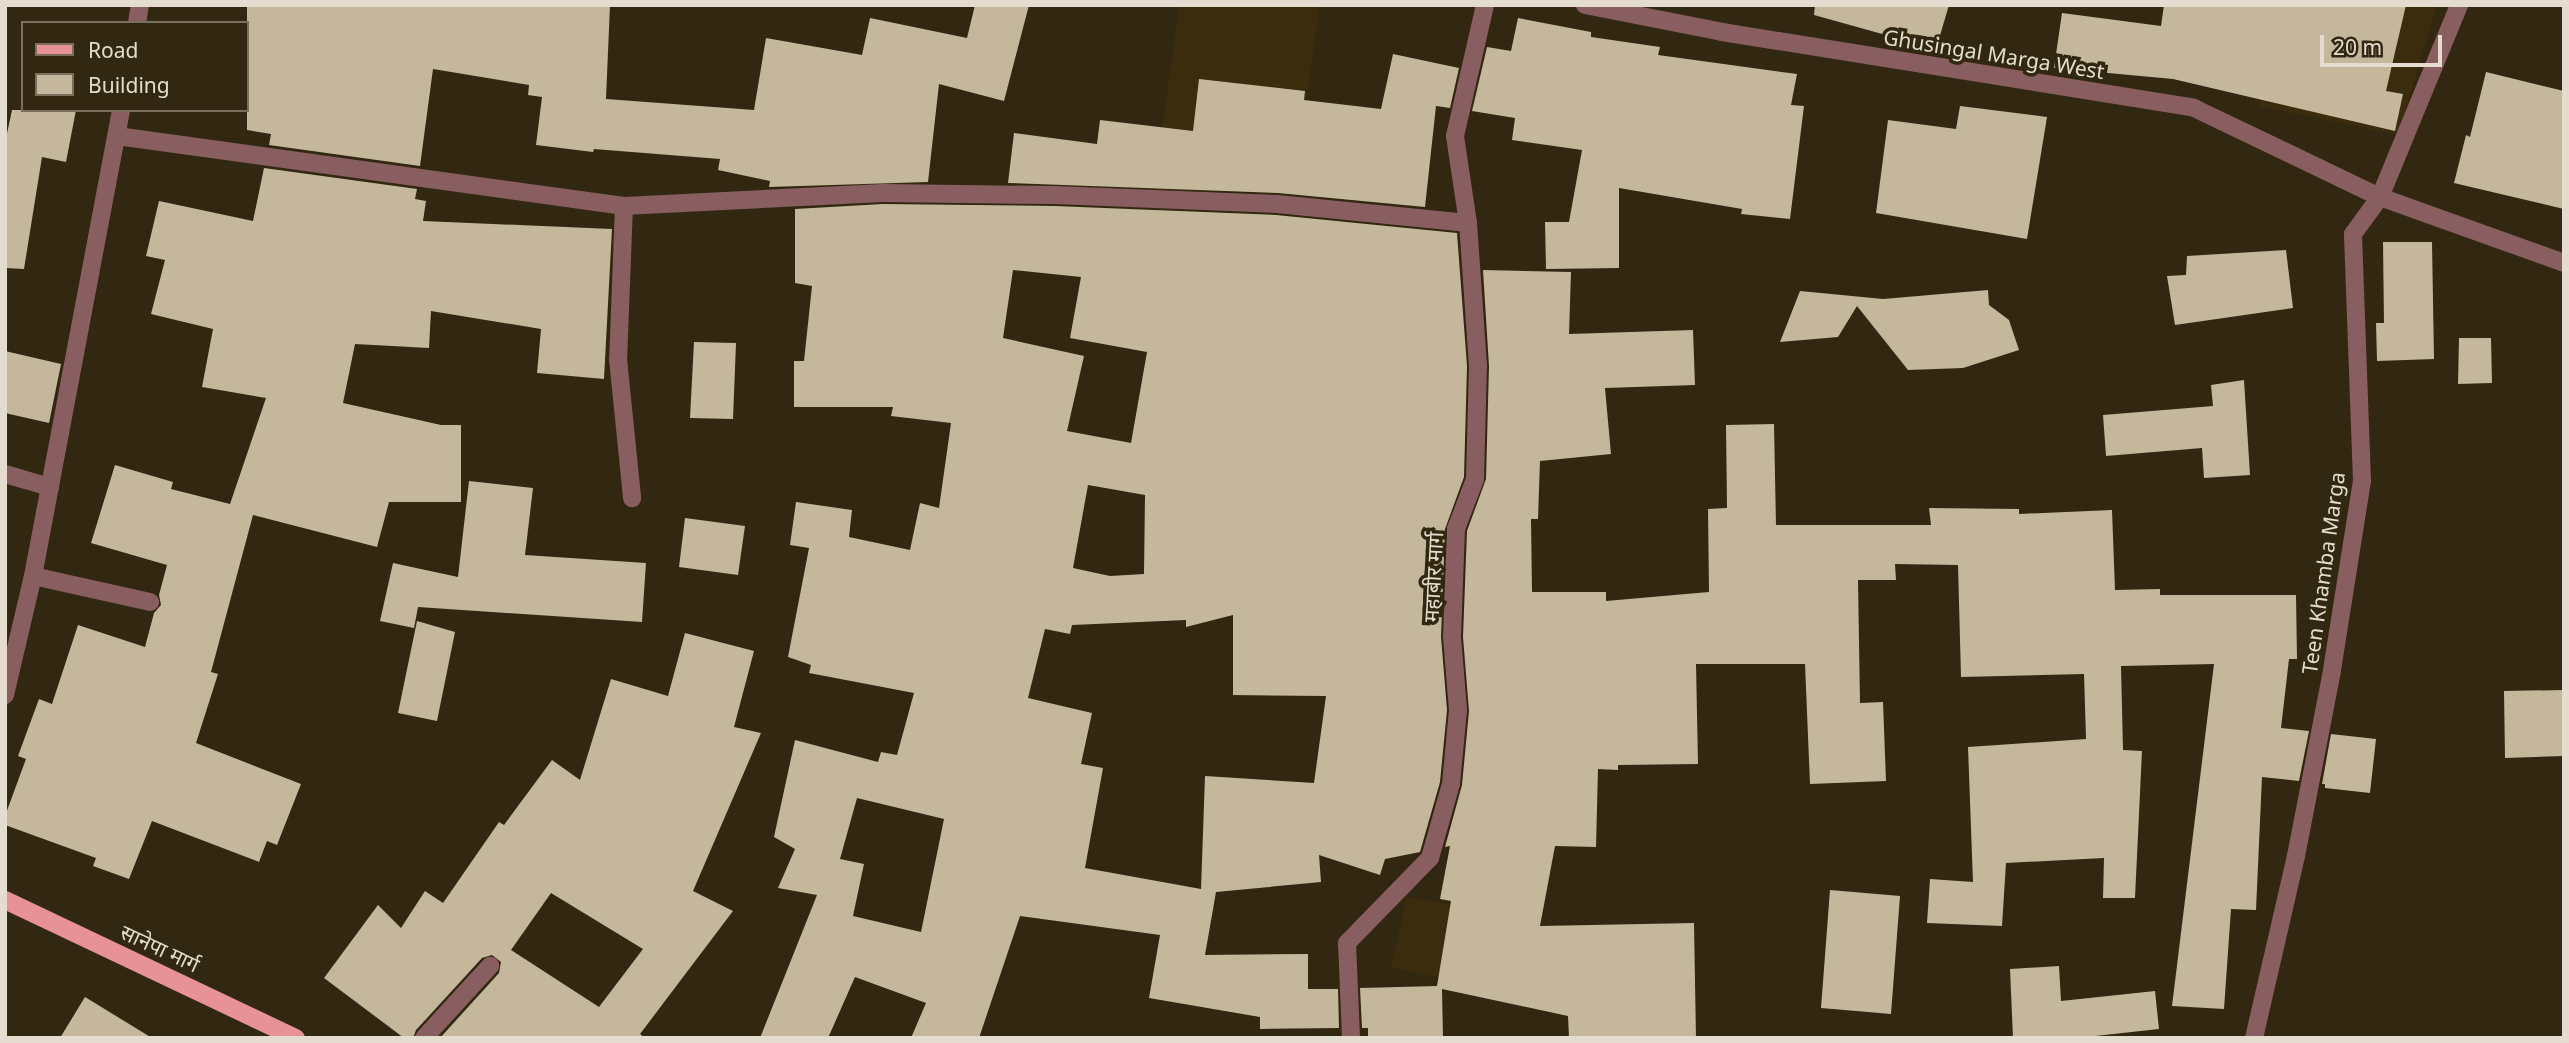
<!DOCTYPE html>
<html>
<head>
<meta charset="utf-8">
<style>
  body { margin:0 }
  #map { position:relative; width:2569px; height:1043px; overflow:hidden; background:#322710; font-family:"Noto Sans","Noto Sans Devanagari",sans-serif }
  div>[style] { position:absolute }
  .built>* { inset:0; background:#3b2c0d }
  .building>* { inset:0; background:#c5b79c }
  .minor>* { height:18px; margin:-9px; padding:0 9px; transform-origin:9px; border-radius:9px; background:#885e60 }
  .major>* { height:18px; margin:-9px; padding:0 9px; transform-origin:9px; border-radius:9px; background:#e79297 }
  span { translate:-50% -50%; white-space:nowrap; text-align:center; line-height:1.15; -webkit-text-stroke:7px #322710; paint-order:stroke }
  .street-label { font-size:21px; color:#e4dcce }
  .frame { position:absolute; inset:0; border:7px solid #e4dcce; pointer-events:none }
  .legend { position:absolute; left:21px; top:21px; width:228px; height:91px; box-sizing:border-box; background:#322710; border:2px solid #796f5c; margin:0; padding:9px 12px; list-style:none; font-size:21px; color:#e4dcce }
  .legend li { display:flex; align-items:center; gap:14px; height:35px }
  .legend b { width:35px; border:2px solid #796f5c }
  .scale { position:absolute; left:2320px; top:35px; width:122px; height:32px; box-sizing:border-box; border:4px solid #e4dcce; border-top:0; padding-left:9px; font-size:21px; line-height:24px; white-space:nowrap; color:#e4dcce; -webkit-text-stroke:5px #322710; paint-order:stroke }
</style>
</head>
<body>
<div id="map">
  <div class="built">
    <i style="clip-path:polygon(1179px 5px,1320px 5px,1293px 191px,1154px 190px)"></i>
    <i style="clip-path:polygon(2285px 5px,2437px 5px,2398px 135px,2259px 106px)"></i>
    <i style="clip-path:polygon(1407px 897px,1513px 915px,1502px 991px,1391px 967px)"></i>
  </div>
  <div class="building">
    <i style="clip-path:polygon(247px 5px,610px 5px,606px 99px,754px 110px,766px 38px,862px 55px,870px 18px,967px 38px,975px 5px,1029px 5px,1004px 101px,939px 84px,928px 182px,769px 187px,770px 181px,718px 170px,720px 159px,594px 149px,593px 152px,536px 145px,542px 97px,528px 95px,529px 85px,433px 69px,420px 166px,269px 145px,271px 134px,247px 130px)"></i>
    <i style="clip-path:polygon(1815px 5px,1949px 5px,1936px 49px,1814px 15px)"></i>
    <i style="clip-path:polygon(2164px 5px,2406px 5px,2386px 91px,2403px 94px,2395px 131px,2173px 79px,2054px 68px,2062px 13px,2161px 26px)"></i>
    <i style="clip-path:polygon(1518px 18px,1591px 32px,1591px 37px,1660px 47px,1658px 55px,1797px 74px,1791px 105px,1804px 106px,1790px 219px,1741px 214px,1742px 209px,1619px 188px,1619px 268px,1546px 269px,1545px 222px,1569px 222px,1582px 150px,1512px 140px,1515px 118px,1472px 111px,1487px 47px,1511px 51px)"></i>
    <i style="clip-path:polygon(1393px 54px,1459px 68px,1450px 108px,1436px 106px,1425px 207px,1278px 193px,1008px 183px,1014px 133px,1097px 144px,1100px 120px,1193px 131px,1199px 79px,1305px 91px,1304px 100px,1381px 109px)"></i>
    <i style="clip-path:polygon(2486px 72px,2564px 91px,2564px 209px,2454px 183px,2466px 135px,2470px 137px)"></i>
    <i style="clip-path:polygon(1960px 106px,2047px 117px,2027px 239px,1876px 213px,1888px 120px,1956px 129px)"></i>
    <i style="clip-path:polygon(12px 110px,76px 110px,66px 162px,42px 157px,24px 269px,5px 268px,5px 143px)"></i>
    <i style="clip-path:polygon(264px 168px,417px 189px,415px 199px,426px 201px,423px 221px,612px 229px,604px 379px,537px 373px,541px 329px,431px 311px,429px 348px,355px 344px,343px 403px,441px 425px,461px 425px,461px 502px,389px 502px,377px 547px,253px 515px,211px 672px,218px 674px,196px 743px,301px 784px,277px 845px,267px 841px,259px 862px,152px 821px,129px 879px,93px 866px,96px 858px,5px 825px,5px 816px,26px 759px,18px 756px,39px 699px,52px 704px,78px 625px,145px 647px,154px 613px,161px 605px,159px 595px,167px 565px,91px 543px,115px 465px,173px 482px,171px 489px,230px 504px,266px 398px,202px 387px,213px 329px,151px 314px,165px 260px,146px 256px,159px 201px,253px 221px)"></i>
    <i style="clip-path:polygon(evenodd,883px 204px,1055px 206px,1276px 215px,1457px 233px,1467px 366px,1464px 477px,1445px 529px,1441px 637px,1447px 710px,1440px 782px,1420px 852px,1385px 859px,1380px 875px,1319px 855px,1321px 882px,1216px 892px,1205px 955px,1308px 954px,1308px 989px,1338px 989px,1339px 1028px,1260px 1029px,1260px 1017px,1149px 998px,1160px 935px,1020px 916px,979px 1038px,911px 1038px,926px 1003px,855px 977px,828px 1038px,760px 1038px,817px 895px,778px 888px,795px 849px,774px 837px,795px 740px,878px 762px,881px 752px,897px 755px,914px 693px,809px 673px,811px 665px,788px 657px,809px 548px,790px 545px,796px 502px,852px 510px,849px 537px,910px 550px,920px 503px,939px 508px,951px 423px,891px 416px,893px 407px,794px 407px,794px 361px,804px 361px,812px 286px,795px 283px,795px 209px,883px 204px,1013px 270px,1081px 277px,1070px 338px,1147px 352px,1131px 443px,1067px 431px,1084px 356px,1003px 338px,1013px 270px,883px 204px,1088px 485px,1145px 495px,1144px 574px,1110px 576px,1073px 568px,1088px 485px,883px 204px,1233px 615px,1233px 695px,1326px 696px,1314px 783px,1205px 776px,1201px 889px,1085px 868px,1103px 768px,1081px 764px,1092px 713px,1028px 698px,1045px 629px,1070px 634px,1072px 625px,1186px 620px,1186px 627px,1233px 615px,883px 204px,857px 798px,944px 819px,921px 932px,853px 916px,864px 864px,840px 859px,857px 798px)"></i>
    <i style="clip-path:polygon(2383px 242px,2432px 242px,2434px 359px,2377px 361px,2376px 323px,2384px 323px)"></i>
    <i style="clip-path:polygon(2286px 250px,2293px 308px,2175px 325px,2167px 276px,2186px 275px,2187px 256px)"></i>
    <i style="clip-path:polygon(1483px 270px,1571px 272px,1569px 334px,1693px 330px,1695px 385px,1605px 388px,1611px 454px,1540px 461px,1538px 519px,1531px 519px,1532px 592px,1606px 592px,1606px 601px,1709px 592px,1708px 509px,1727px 508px,1726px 425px,1774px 424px,1776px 525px,1931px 525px,1929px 508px,2019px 509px,2019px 514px,2112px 510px,2115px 590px,2160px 589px,2160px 595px,2296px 595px,2297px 659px,2289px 659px,2281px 728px,2309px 731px,2299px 781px,2262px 777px,2256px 910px,2231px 909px,2224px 1009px,2172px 1006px,2214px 664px,2121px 666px,2123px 750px,2142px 751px,2135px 898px,2103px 898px,2104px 858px,2006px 863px,2002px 926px,1927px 923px,1930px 879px,1973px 882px,1968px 747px,2086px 739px,2084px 674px,1961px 677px,1958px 565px,1895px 564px,1896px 580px,1858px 580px,1860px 703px,1883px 702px,1886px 781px,1810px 784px,1805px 664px,1696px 664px,1698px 764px,1618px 765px,1618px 770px,1598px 769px,1596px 847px,1555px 846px,1540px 926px,1694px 923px,1696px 1038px,1569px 1038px,1568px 1016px,1442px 989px,1443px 1038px,1368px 1038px,1368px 1028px,1362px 1028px,1360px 988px,1437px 986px,1451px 901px,1440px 899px,1450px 846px,1445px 847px,1462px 785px,1469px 711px,1463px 637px,1467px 531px,1486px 479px,1489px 366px)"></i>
    <i style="clip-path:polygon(1988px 290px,1989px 305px,2009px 320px,2019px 350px,1963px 368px,1908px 370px,1857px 306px,1838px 337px,1780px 342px,1800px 291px,1883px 299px)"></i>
    <i style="clip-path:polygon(2459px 338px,2491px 338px,2492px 383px,2458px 384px)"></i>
    <i style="clip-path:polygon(694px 342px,736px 343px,733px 419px,690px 418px)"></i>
    <i style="clip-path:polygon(5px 351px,61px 364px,49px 423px,5px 413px)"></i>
    <i style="clip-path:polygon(2244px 380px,2250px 475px,2204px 478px,2202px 448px,2106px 456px,2103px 415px,2213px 406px,2211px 385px)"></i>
    <i style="clip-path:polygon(469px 481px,533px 488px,525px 555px,646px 563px,642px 622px,418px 607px,414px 628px,380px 621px,393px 563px,458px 577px)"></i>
    <i style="clip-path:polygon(685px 518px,745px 526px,738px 575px,679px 567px)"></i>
    <i style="clip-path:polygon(417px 621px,455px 632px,437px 721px,398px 713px)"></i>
    <i style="clip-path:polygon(evenodd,685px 633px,754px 651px,734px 727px,761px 733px,693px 891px,733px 911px,640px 1034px,645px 1038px,440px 1038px,499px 973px,501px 962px,492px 955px,482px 958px,416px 1030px,413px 1038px,404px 1038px,324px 978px,378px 905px,401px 928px,425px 891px,443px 903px,499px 822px,504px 825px,552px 760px,580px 780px,611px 679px,668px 696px,685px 633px,551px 893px,643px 949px,599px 1007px,511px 950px,551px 893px)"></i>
    <i style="clip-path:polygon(2564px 690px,2564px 756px,2505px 758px,2504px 691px)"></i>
    <i style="clip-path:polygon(2331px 734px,2376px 739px,2370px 793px,2325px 788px,2325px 784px,2322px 784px)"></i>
    <i style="clip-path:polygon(1830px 890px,1900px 896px,1891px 1014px,1821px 1008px)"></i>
    <i style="clip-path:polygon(2059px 966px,2061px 1001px,2155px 991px,2159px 1029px,2077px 1038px,2013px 1038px,2010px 969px)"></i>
    <i style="clip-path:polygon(85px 997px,152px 1038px,60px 1038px)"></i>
  </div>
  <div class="minor">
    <i style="left:1585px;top:5px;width:140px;rotate:11.1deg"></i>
    <i style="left:1722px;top:32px;width:478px;rotate:9.1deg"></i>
    <i style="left:2194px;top:108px;width:206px;rotate:25.6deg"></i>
    <i style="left:2380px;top:197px;width:195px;rotate:19.7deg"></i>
    <i style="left:137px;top:23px;width:18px;rotate:-81deg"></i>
    <i style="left:117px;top:136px;width:512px;rotate:7.86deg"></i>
    <i style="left:624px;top:206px;width:259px;rotate:-2.9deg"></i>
    <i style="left:883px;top:193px;width:172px;rotate:0.7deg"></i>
    <i style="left:1055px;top:195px;width:222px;rotate:2.3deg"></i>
    <i style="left:1277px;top:204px;width:192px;rotate:5.7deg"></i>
    <i style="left:624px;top:206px;width:153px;rotate:92.2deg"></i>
    <i style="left:618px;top:359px;width:140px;rotate:84.2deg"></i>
    <i style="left:5px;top:474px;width:47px;rotate:16.1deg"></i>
    <i style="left:33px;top:576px;width:120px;rotate:12.5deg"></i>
    <i style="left:5px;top:695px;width:122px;rotate:-76.8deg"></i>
    <i style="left:33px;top:576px;width:474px;rotate:-79.3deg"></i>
    <i style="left:424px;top:1038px;width:98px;rotate:-47.5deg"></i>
    <i style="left:1351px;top:1038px;width:95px;rotate:-92.4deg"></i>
    <i style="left:1347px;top:943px;width:119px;rotate:-45.7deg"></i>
    <i style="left:1430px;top:858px;width:77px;rotate:-74.2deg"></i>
    <i style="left:1451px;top:784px;width:74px;rotate:-84.6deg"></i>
    <i style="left:1458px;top:710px;width:73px;rotate:-94.7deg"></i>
    <i style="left:1452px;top:637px;width:108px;rotate:-87.9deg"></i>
    <i style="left:1456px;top:529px;width:53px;rotate:-69.2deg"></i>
    <i style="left:1475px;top:479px;width:113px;rotate:-88.5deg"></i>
    <i style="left:1478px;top:366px;width:143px;rotate:-94deg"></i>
    <i style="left:1468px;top:223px;width:88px;rotate:-98.5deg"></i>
    <i style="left:1455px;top:136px;width:134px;rotate:-77.1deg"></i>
    <i style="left:2254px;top:1038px;width:187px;rotate:-77deg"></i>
    <i style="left:2296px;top:856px;width:189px;rotate:-79deg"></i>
    <i style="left:2332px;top:670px;width:191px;rotate:-81deg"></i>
    <i style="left:2362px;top:481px;width:247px;rotate:-92.1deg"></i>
    <i style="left:2353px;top:234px;width:46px;rotate:-53.9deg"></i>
    <i style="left:2380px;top:197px;width:208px;rotate:-67.6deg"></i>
  </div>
  <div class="major">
    <i style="left:5px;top:900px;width:322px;rotate:25.4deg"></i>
  </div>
  <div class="street-label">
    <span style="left:1994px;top:54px;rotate:9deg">Ghusingal Marga West</span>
    <span style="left:2323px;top:573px;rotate:-82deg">Teen Khamba Marga</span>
    <span style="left:1433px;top:577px;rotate:-87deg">महाबीर मार्ग</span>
    <span style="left:160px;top:948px;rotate:25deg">सानेपा मार्ग</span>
  </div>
  <div class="frame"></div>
  <ul class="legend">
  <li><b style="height:9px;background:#e79297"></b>Road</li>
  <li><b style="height:19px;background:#c5b79c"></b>Building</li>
  </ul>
  <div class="scale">20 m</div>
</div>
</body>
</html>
